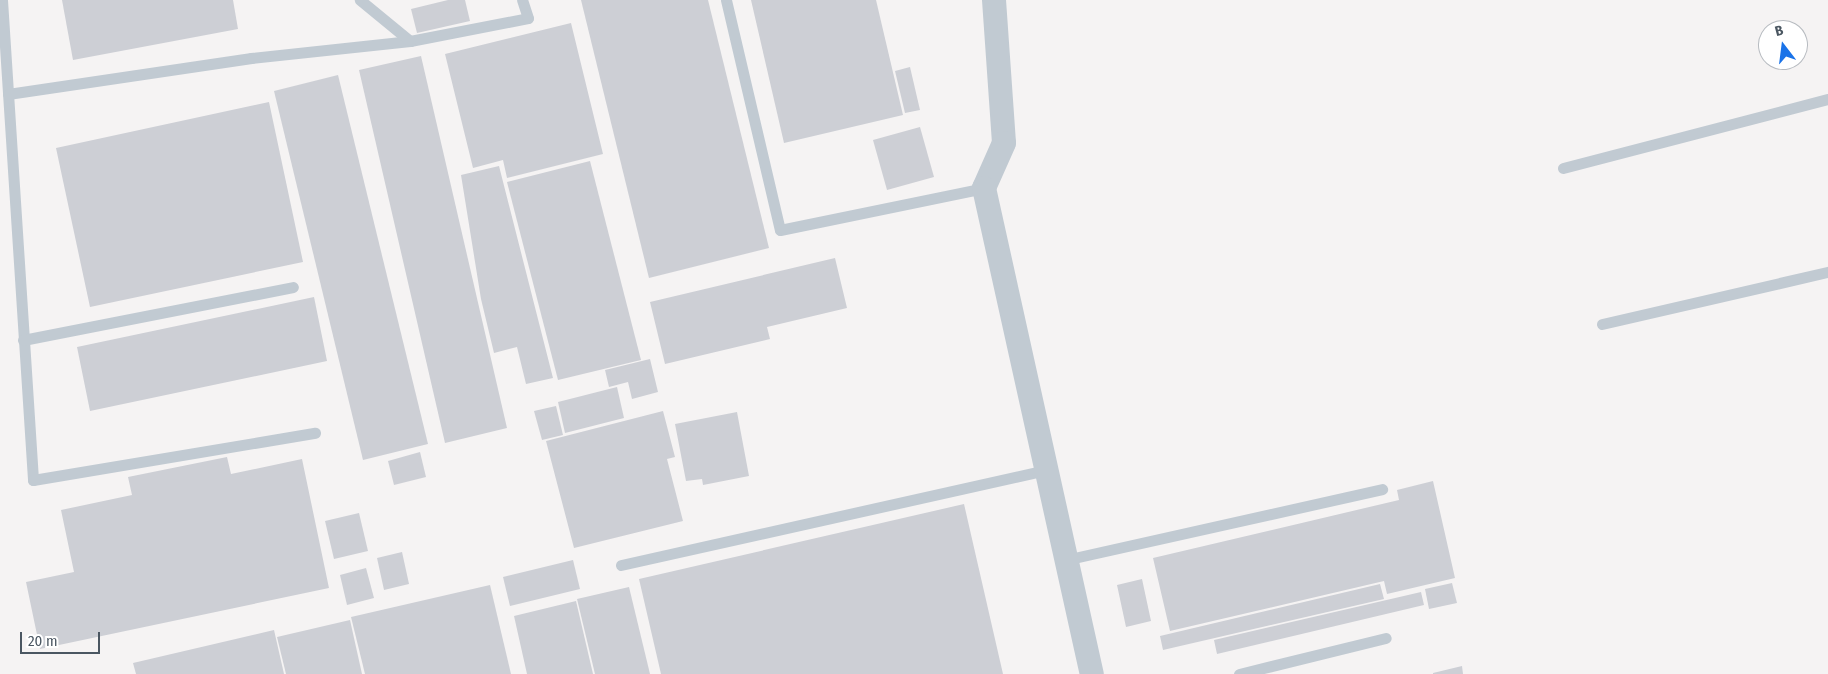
<!DOCTYPE html>
<html>
<head>
<meta charset="utf-8">
<style>
  body { margin:0 }
  #map { position:relative; width:1828px; height:674px; overflow:hidden; background:#f5f3f3; font-family:"Fira Sans Condensed",sans-serif }
  div>[style] { position:absolute }
  .building>* { inset:0; background:#cdcfd5 }
  .lane>* { height:11px; margin:-5.5px; padding:0 5.5px; transform-origin:5.5px; border-radius:5.5px; background:#c1cad2 }
  .street>* { height:24px; margin:-12px; padding:0 12px; transform-origin:12px; border-radius:12px; background:#c1cad2 }
  span { translate:-50% -50%; white-space:nowrap; text-align:center; line-height:1.15; -webkit-text-stroke:4.5px #fff; paint-order:stroke }
  .north { position:absolute; left:1758px; top:20px; width:50px; height:50px; box-sizing:border-box; background:#fff; border:1px solid #b7bbc0; border-radius:50%; rotate:345deg; font-size:14px; font-weight:700; line-height:20px; text-align:center; color:#4a5661 }
  .north::after { content:''; display:block; margin:auto; width:18px; height:22px; background:#1a73e8; clip-path:polygon(50% 0,100% 100%,50% 72%,0 100%) }
  .scale { position:absolute; left:20px; top:632px; width:80px; height:22px; box-sizing:border-box; border:2px solid #4a5661; border-top:0; padding-left:6px; font-size:15px; line-height:18px; white-space:nowrap; color:#4a5661; -webkit-text-stroke:4px #fff; paint-order:stroke }
</style>
</head>
<body>
<div id="map">
  <div class="building">
    <i style="clip-path:polygon(62px 0,233px 0,238px 29px,73px 60px)"></i>
    <i style="clip-path:polygon(448px 0,465px 0,470px 21px,417px 33px,411px 9px)"></i>
    <i style="clip-path:polygon(581px 0,708px 0,769px 248px,649px 278px)"></i>
    <i style="clip-path:polygon(751px 0,876px 0,903px 115px,784px 143px)"></i>
    <i style="clip-path:polygon(571px 23px,603px 154px,507px 178px,503px 160px,473px 168px,445px 54px)"></i>
    <i style="clip-path:polygon(421px 56px,507px 428px,445px 443px,359px 70px)"></i>
    <i style="clip-path:polygon(910px 67px,920px 110px,905px 113px,895px 71px)"></i>
    <i style="clip-path:polygon(338px 75px,428px 444px,363px 460px,274px 91px)"></i>
    <i style="clip-path:polygon(269px 102px,303px 262px,90px 307px,56px 148px)"></i>
    <i style="clip-path:polygon(920px 127px,934px 177px,887px 190px,873px 140px)"></i>
    <i style="clip-path:polygon(590px 161px,641px 360px,558px 380px,507px 182px)"></i>
    <i style="clip-path:polygon(499px 166px,553px 378px,526px 384px,517px 347px,494px 353px,481px 299px,461px 175px)"></i>
    <i style="clip-path:polygon(835px 258px,847px 308px,767px 327px,770px 339px,665px 364px,650px 302px)"></i>
    <i style="clip-path:polygon(314px 297px,327px 361px,90px 411px,77px 347px)"></i>
    <i style="clip-path:polygon(650px 359px,658px 392px,632px 399px,628px 382px,609px 387px,605px 370px)"></i>
    <i style="clip-path:polygon(617px 387px,624px 418px,565px 433px,558px 402px)"></i>
    <i style="clip-path:polygon(556px 406px,563px 435px,542px 440px,534px 411px)"></i>
    <i style="clip-path:polygon(663px 411px,675px 457px,667px 459px,683px 521px,574px 548px,546px 441px)"></i>
    <i style="clip-path:polygon(737px 412px,749px 476px,703px 485px,702px 479px,686px 481px,675px 424px)"></i>
    <i style="clip-path:polygon(420px 452px,426px 477px,394px 485px,388px 461px)"></i>
    <i style="clip-path:polygon(227px 457px,231px 474px,302px 459px,329px 588px,40px 649px,26px 582px,74px 572px,61px 510px,132px 495px,128px 477px)"></i>
    <i style="clip-path:polygon(1433px 481px,1455px 578px,1387px 594px,1384px 581px,1170px 631px,1153px 558px,1399px 500px,1397px 490px)"></i>
    <i style="clip-path:polygon(964px 504px,1003px 674px,661px 674px,639px 579px)"></i>
    <i style="clip-path:polygon(359px 513px,368px 551px,334px 559px,325px 521px)"></i>
    <i style="clip-path:polygon(402px 552px,409px 584px,384px 590px,377px 558px)"></i>
    <i style="clip-path:polygon(573px 560px,580px 589px,510px 606px,503px 577px)"></i>
    <i style="clip-path:polygon(366px 568px,374px 598px,347px 605px,340px 575px)"></i>
    <i style="clip-path:polygon(1142px 579px,1151px 621px,1126px 627px,1117px 585px)"></i>
    <i style="clip-path:polygon(1452px 583px,1457px 603px,1429px 609px,1425px 589px)"></i>
    <i style="clip-path:polygon(1380px 584px,1384px 599px,1163px 650px,1160px 636px)"></i>
    <i style="clip-path:polygon(490px 585px,511px 674px,365px 674px,351px 617px)"></i>
    <i style="clip-path:polygon(629px 587px,650px 674px,595px 674px,577px 599px)"></i>
    <i style="clip-path:polygon(1421px 592px,1424px 605px,1217px 654px,1214px 640px)"></i>
    <i style="clip-path:polygon(576px 601px,593px 674px,527px 674px,514px 616px)"></i>
    <i style="clip-path:polygon(350px 620px,362px 674px,286px 674px,277px 637px)"></i>
    <i style="clip-path:polygon(274px 630px,284px 674px,136px 674px,133px 663px)"></i>
    <i style="clip-path:polygon(1462px 666px,1463px 674px,1433px 674px,1433px 673px)"></i>
  </div>
  <div class="lane">
    <i style="left:2px;top:0;width:481px;rotate:86.3deg"></i>
    <i style="left:33px;top:480px;width:286px;rotate:-9.5deg"></i>
    <i style="left:726px;top:0;width:236px;rotate:76.8deg"></i>
    <i style="left:780px;top:230px;width:208px;rotate:-11.6deg"></i>
    <i style="left:410px;top:41px;width:120px;rotate:-11deg"></i>
    <i style="left:528px;top:18px;width:19px;rotate:-108deg"></i>
    <i style="left:8px;top:94px;width:246px;rotate:-8.4deg"></i>
    <i style="left:251px;top:58px;width:160px;rotate:-6.1deg"></i>
    <i style="left:410px;top:41px;width:65px;rotate:-140.6deg"></i>
    <i style="left:1563px;top:168px;width:274px;rotate:-14.6deg"></i>
    <i style="left:1602px;top:324px;width:232px;rotate:-13deg"></i>
    <i style="left:23px;top:340px;width:275px;rotate:-11.1deg"></i>
    <i style="left:1065px;top:560px;width:325px;rotate:-12.6deg"></i>
    <i style="left:621px;top:565px;width:435px;rotate:-12.6deg"></i>
    <i style="left:1239px;top:674px;width:151px;rotate:-13.8deg"></i>
  </div>
  <div class="street">
    <i style="left:994px;top:0;width:143px;rotate:86deg"></i>
    <i style="left:1004px;top:143px;width:49px;rotate:114deg"></i>
    <i style="left:984px;top:188px;width:498px;rotate:77.5deg"></i>
  </div>
  <div class="north">B</div>
  <div class="scale">20 m</div>
</div>
</body>
</html>
